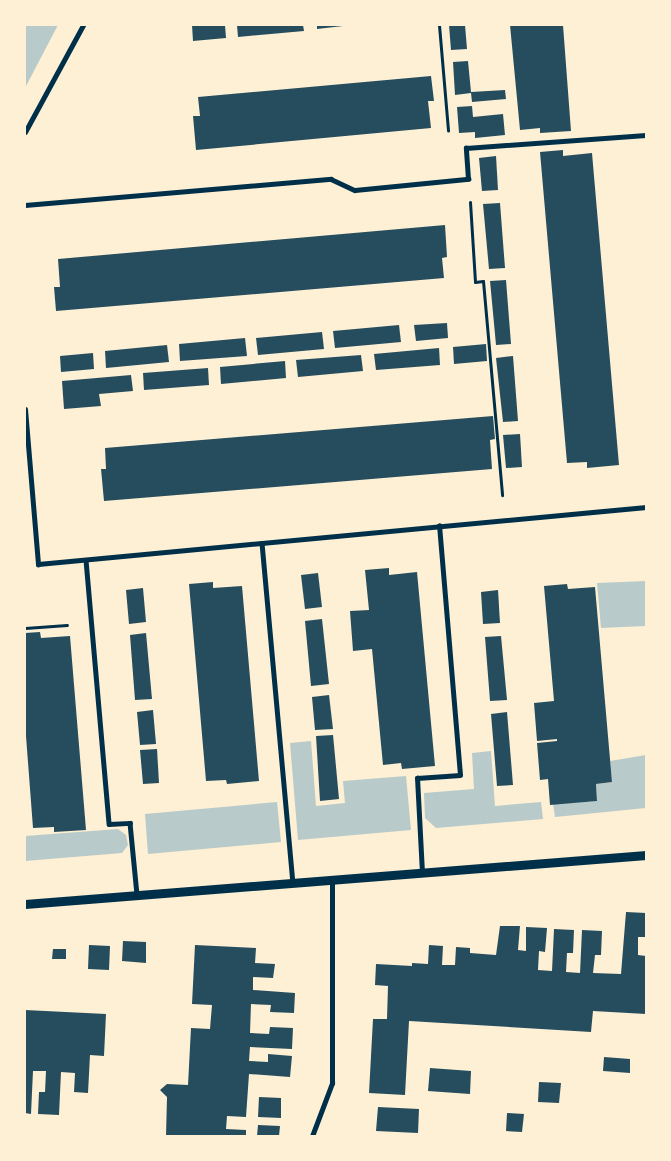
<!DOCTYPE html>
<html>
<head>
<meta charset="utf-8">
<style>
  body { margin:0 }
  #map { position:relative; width:671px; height:1161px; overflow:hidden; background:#fdf0d5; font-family:Quicksand,sans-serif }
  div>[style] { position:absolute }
  .green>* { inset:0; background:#b9caca }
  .building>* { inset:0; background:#264d5e }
  .path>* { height:3px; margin:-1.5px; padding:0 1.5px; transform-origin:1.5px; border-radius:1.5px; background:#003049 }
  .pedestrian>* { height:4.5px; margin:-2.25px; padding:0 2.25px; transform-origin:2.25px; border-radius:2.25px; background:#003049 }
  .minor>* { height:5px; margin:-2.5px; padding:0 2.5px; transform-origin:2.5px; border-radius:2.5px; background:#003049 }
  .tertiary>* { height:9px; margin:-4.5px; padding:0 4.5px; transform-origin:4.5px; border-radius:4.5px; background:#003049 }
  span { translate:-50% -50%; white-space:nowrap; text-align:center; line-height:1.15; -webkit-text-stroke:4px #fdf0d5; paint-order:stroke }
  .frame { position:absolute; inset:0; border:26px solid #fdf0d5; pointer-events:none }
</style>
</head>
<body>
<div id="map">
  <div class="green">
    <i style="clip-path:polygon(25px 25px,58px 25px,25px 88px)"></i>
    <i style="clip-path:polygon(646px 581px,646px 626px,601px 628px,597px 583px)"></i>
    <i style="clip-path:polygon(311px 741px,316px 806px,345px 803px,343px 781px,406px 776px,411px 830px,298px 840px,290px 743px)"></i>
    <i style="clip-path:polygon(491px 751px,495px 806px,541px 802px,543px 819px,436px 828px,425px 818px,424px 793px,474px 789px,472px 753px)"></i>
    <i style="clip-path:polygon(646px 755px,646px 808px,555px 817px,553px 804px,597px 801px,596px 784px,612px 782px,610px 761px)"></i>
    <i style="clip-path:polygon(277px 802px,281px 842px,148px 854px,145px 814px)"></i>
    <i style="clip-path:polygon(118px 829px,126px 835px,128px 845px,122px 853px,25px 861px,25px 836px)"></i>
  </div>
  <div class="building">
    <i style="clip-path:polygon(192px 25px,225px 25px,226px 38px,193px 41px)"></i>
    <i style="clip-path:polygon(237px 25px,303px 25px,304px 31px,238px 37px)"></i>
    <i style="clip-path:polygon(317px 25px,343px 25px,343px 26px,317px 29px)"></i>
    <i style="clip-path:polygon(449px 25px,465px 25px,467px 49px,451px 50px)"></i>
    <i style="clip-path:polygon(510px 25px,563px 25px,571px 131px,540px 133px,540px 128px,520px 130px)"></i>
    <i style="clip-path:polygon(468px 61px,471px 92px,505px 90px,506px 99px,472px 102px,471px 93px,455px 95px,453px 62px)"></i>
    <i style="clip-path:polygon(431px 76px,434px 101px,428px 101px,431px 128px,196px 150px,193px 116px,200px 116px,198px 97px)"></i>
    <i style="clip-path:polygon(472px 106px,473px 117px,503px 114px,505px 135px,475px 138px,475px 132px,459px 133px,457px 107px)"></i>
    <i style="clip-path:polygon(563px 150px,563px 156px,592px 153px,619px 465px,587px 468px,587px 462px,567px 463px,540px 152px)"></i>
    <i style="clip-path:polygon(496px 156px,498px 190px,482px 191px,479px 158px)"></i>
    <i style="clip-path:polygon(500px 203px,505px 268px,489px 269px,483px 204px)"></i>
    <i style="clip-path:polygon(445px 225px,447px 257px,442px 258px,444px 278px,56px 311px,54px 287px,60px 287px,58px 259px)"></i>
    <i style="clip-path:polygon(506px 280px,511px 344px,496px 345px,490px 281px)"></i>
    <i style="clip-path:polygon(447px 323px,448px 338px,416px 341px,414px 325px)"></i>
    <i style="clip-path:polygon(399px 325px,401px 342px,335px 348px,333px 331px)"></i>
    <i style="clip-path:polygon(322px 332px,324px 349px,258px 355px,256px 338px)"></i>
    <i style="clip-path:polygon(245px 338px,247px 356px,180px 361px,179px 344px)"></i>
    <i style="clip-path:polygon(486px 344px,487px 361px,454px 364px,453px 347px)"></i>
    <i style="clip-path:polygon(167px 345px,169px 362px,106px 368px,105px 351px)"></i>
    <i style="clip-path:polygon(439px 348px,440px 365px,376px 370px,374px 354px)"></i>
    <i style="clip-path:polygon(93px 353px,94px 369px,61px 372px,60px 356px)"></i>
    <i style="clip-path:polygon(361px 355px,363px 371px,298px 377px,296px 360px)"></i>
    <i style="clip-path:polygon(513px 356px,518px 421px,503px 422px,496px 358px)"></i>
    <i style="clip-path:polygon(285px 361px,286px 378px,221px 384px,220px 367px)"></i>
    <i style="clip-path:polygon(208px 368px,209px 385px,144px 390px,143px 373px)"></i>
    <i style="clip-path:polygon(131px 375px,133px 391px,99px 394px,101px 406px,64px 409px,62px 381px)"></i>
    <i style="clip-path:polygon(493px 416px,495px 439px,490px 440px,492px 469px,104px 501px,101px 469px,106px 469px,105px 448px)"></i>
    <i style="clip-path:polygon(520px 434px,522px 467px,506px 468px,503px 435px)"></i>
    <i style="clip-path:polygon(389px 568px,389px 575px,417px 572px,435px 766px,402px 769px,401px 763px,383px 765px,372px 649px,353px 651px,350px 611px,369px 610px,365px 570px)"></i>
    <i style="clip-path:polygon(318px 573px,322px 607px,305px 609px,301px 575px)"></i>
    <i style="clip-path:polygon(213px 582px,213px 588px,242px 586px,259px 781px,227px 784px,226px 780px,206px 781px,189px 584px)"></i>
    <i style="clip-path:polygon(567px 584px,568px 589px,595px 587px,612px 782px,596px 784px,597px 801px,550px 805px,548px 779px,540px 780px,537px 743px,557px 741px,557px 739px,537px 741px,534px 703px,554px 701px,544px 586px)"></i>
    <i style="clip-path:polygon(143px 588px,146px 622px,129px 624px,126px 590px)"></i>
    <i style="clip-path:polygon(498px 590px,500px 623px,483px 624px,481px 592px)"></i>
    <i style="clip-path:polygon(322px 619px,329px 684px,311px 686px,305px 621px)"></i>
    <i style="clip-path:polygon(40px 632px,41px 638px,70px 636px,86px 830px,54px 832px,54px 827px,33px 828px,25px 723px,25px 633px)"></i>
    <i style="clip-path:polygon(146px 633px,152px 699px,135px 700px,130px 635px)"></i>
    <i style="clip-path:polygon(501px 636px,507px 700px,490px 701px,485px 637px)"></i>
    <i style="clip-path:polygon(329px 695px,333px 729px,315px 730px,312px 697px)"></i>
    <i style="clip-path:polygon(153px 710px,156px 744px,140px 745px,137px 712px)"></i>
    <i style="clip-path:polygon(507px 712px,513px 785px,497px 786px,491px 714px)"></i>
    <i style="clip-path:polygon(333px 735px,339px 799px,320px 801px,316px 736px)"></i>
    <i style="clip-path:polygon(157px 749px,159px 783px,143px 784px,140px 750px)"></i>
    <i style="clip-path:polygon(626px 912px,646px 913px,645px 937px,638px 937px,638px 955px,646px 956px,646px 1014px,593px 1011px,591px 1032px,409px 1021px,405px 1095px,369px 1093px,373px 1019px,387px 1019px,388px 986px,375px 985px,376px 964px,412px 966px,412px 963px,428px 964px,429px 945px,443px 946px,442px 965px,455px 965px,456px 947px,470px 948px,470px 953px,496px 955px,500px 926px,520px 926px,518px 950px,526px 951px,526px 927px,547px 928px,545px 952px,539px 951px,538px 970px,552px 971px,554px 929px,574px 930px,573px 953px,567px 953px,566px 972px,580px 973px,582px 930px,602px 931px,601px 955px,595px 955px,593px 973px,621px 974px)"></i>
    <i style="clip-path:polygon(123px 941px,146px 942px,146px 963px,122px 961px)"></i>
    <i style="clip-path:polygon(89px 945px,110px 946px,109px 970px,88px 969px)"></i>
    <i style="clip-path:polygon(195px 945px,256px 948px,255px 963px,275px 964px,273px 978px,253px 977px,253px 990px,295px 993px,294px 1013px,270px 1012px,271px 1005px,251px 1004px,250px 1033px,269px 1034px,270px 1027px,293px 1028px,292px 1049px,250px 1047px,249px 1061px,268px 1062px,268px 1054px,292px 1056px,290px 1077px,249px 1074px,246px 1117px,227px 1116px,226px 1129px,246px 1130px,246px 1136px,166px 1136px,167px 1097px,160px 1090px,167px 1084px,188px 1085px,191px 1028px,210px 1029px,212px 1005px,192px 1004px)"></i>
    <i style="clip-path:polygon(53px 949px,66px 949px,66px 959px,52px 959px)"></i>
    <i style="clip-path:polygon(25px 1010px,106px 1014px,104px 1056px,90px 1055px,88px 1093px,74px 1092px,75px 1073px,61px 1072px,59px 1115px,38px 1114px,39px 1092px,45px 1092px,46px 1071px,33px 1071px,31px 1114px,25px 1113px)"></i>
    <i style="clip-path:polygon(604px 1057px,630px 1059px,630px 1073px,603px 1071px)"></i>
    <i style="clip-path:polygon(430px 1068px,471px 1071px,470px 1094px,428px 1091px)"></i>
    <i style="clip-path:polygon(539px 1082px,561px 1083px,559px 1103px,538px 1102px)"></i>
    <i style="clip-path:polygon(259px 1097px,281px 1098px,281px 1118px,258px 1117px)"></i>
    <i style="clip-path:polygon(378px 1107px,419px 1109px,418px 1133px,376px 1131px)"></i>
    <i style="clip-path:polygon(507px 1113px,524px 1114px,522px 1132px,506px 1131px)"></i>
    <i style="clip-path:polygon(258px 1125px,280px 1126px,279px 1136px,257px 1136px)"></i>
  </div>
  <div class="path">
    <i style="left:439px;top:25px;width:106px;rotate:85.1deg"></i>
    <i style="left:470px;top:202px;width:80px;rotate:86.4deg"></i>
    <i style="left:475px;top:282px;width:8px;rotate:-7deg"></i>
    <i style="left:483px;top:281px;width:215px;rotate:84.9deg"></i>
    <i style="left:25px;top:628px;width:42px;rotate:-4.1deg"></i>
  </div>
  <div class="pedestrian">
    <i style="left:25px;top:205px;width:307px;rotate:-4.9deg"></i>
    <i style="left:331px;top:179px;width:26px;rotate:25deg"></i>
    <i style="left:355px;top:190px;width:114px;rotate:-5.6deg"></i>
    <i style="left:468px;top:179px;width:31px;rotate:-94deg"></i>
    <i style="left:466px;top:148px;width:180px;rotate:-4.1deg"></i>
    <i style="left:262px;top:543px;width:341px;rotate:84.8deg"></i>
    <i style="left:86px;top:560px;width:265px;rotate:85deg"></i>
    <i style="left:109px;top:824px;width:21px;rotate:-3deg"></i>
    <i style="left:130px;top:823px;width:72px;rotate:84.4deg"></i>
    <i style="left:422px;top:873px;width:95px;rotate:-93deg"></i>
    <i style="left:417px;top:778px;width:43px;rotate:-4deg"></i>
    <i style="left:460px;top:775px;width:250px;rotate:-94.8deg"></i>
  </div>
  <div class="minor">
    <i style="left:25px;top:132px;width:122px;rotate:-61.5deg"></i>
    <i style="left:25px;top:409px;width:156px;rotate:85.2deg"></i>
    <i style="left:38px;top:564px;width:611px;rotate:-5.36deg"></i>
    <i style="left:312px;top:1136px;width:57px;rotate:-69.3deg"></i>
    <i style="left:332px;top:1083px;width:203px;rotate:-90deg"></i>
  </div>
  <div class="tertiary">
    <i style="left:25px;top:904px;width:623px;rotate:-4.51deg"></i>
  </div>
  <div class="frame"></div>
</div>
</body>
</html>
